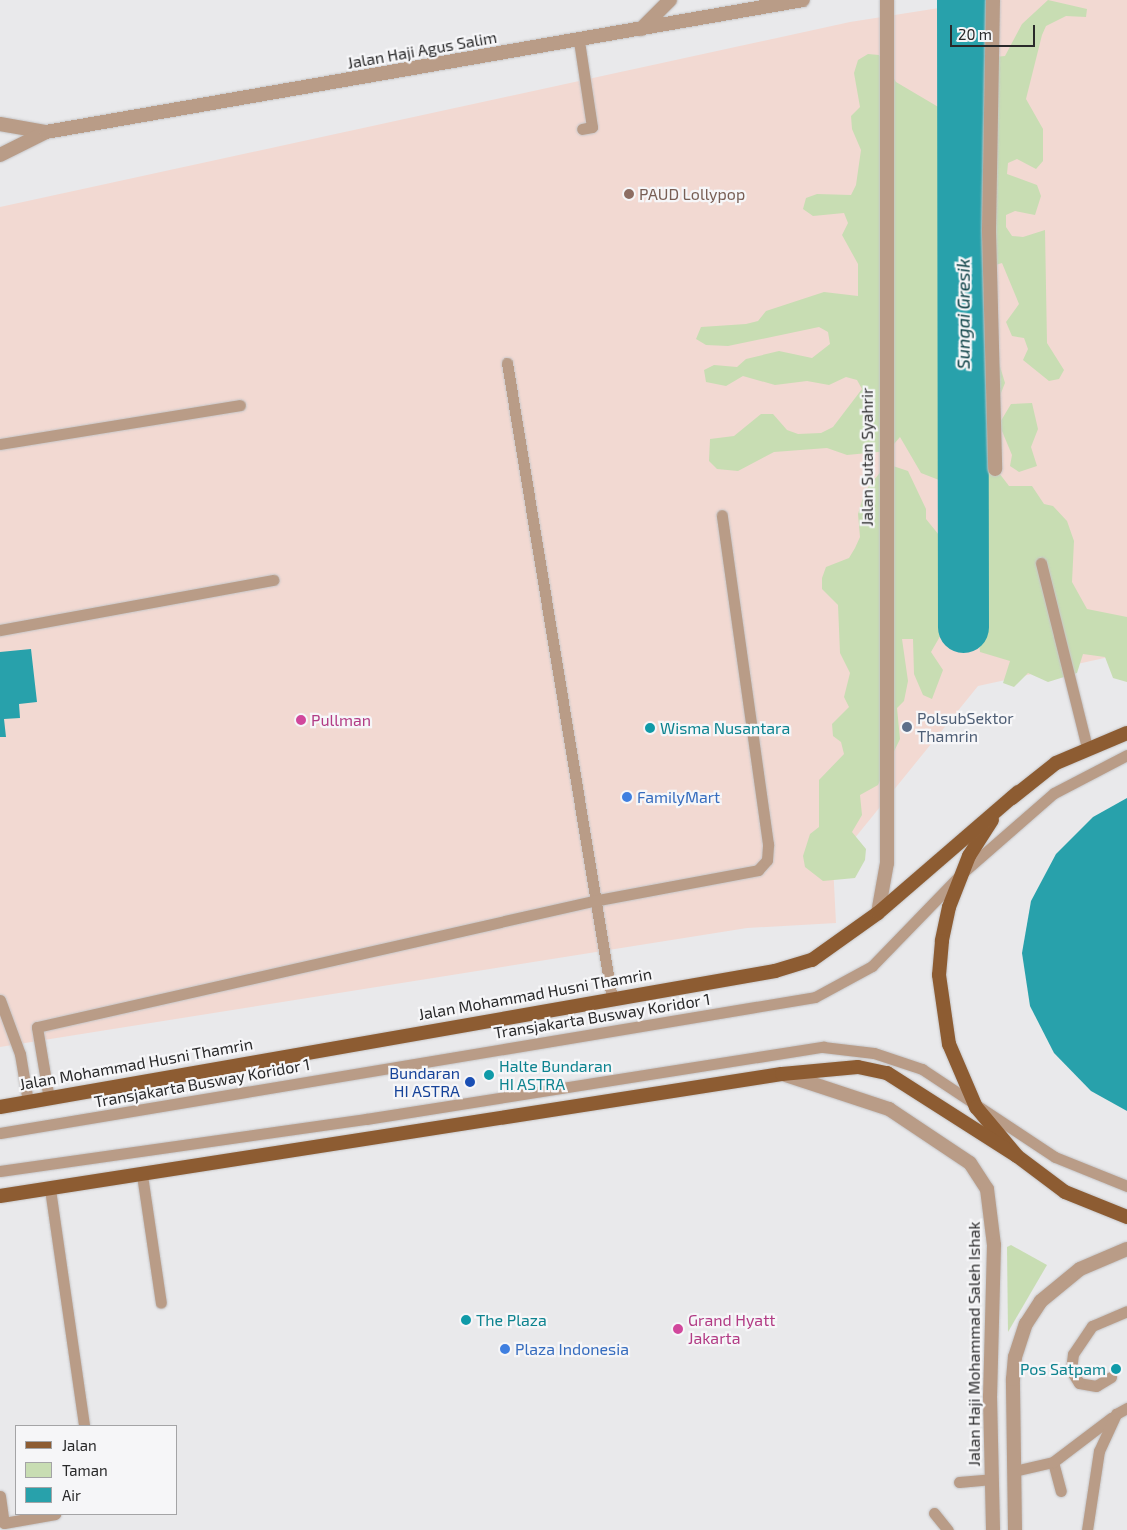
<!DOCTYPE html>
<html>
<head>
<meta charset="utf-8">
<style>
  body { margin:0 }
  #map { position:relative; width:1127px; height:1530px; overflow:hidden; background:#e9e9eb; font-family:"Exo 2",sans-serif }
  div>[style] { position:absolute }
  .commercial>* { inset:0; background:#f2d9d2 }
  .green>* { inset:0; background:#c8ddb3 }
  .water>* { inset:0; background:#28a1ab }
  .river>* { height:51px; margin:-25.5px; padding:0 25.5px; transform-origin:25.5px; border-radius:25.5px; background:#28a1ab }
  .roads { filter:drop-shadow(0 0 1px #c6c6c8) drop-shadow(0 0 1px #c6c6c8) }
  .service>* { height:11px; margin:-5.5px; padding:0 5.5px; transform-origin:5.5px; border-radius:5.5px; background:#b99c87 }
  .minor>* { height:14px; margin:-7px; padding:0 7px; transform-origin:7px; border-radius:7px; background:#b99c87 }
  .tertiary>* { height:14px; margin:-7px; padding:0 7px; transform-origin:7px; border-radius:7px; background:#b99c87 }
  .primary>* { height:14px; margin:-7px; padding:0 7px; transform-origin:7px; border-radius:7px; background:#8d5c32 }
  .dots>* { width:14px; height:14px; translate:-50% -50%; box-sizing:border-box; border:2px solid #f6f6f8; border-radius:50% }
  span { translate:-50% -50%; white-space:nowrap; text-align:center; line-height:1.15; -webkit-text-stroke:4.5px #f6f6f8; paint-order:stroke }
  .street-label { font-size:16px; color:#29292a }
  .education-label { font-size:16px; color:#785e54 }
  .left { translate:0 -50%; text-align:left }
  .service-label { font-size:16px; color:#4e5e75 }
  .hotel-label { font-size:16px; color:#b23c85 }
  .culture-label { font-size:16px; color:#0d838f }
  .right { translate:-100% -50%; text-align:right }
  .shop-label { font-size:16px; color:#366cbe }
  .transit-label { font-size:16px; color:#164399 }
  .water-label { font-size:18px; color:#01383d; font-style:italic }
  .legend { position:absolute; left:15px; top:1425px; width:162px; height:90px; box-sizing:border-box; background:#f6f6f8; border:1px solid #a4a4a6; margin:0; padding:6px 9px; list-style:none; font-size:15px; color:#29292a }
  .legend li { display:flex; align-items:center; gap:10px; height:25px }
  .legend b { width:25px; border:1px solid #a4a4a6 }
  .scale { position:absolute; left:950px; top:25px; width:85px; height:22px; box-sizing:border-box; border:2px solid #29292a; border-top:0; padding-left:6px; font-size:15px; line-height:18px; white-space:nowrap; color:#29292a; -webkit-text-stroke:4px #f6f6f8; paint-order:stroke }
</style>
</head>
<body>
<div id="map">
  <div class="commercial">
    <i style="clip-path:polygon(990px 0,1127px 0,1127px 653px,978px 686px,833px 865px,836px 923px,747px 928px,0 1047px,0 207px,850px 22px)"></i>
  </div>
  <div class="green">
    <i style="clip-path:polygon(1048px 0,1087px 9px,1086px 17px,1066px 16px,1046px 26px,1042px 35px,1026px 99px,1043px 129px,1043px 161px,1036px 169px,1017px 159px,1008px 163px,1007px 174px,1037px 185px,1041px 196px,1035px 215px,1015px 211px,1006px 215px,1006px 227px,1012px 236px,1023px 237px,1045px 230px,1047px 343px,1064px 370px,1059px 379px,1049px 381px,1023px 360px,1028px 349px,1024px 338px,1012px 336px,1006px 322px,1019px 304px,1002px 263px,992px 266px,998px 303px,994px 313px,996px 353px,1005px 383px,986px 430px,975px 425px,977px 390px,968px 383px,966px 371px,966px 346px,974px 324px,961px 307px,960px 295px,971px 236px,963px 191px,971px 131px,962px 86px,952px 66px,965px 19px,976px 12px,988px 14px,994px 57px,1005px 56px,1022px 24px)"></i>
    <i style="clip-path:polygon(868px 54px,879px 55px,896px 82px,940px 108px,950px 126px,943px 207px,954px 225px,954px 236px,943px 266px,954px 284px,949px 304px,959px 334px,952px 364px,964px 404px,953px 432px,953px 464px,939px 480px,921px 473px,900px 437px,888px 451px,847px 455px,827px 448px,774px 452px,738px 471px,717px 469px,709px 461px,710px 439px,734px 436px,761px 414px,773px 414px,787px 430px,798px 434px,821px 433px,833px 427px,862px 389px,857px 380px,846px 377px,829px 385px,807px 381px,775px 385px,743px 376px,726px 386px,706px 382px,704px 370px,714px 365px,737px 367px,746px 359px,779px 351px,812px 358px,830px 344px,828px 332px,819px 327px,728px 346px,706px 345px,696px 339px,701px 327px,746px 324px,758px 321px,766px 311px,824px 292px,858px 296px,858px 264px,842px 235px,848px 223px,844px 213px,813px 216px,803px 209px,806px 198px,817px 194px,851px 195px,856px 185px,861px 150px,852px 129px,851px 116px,860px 107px,854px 73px,858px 60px)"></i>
    <i style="clip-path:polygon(1032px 403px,1038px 429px,1031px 447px,1037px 466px,1019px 472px,1010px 466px,1012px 455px,999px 424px,1011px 404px)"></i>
    <i style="clip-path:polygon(887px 464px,908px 471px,926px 509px,926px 519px,939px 535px,944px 555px,939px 585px,946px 626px,931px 652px,943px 670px,932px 699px,923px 695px,914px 674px,913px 639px,902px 639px,908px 681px,904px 701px,897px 708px,900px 739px,878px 785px,860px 795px,862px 815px,852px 832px,866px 849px,865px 860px,855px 878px,823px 881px,805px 867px,803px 856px,810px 834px,819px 827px,819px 780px,844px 754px,841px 742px,833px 736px,832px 724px,849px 707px,844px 697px,850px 673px,840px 653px,838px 605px,822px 589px,822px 578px,826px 567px,849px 558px,855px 548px,860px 537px,858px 514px,865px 491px)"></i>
    <i style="clip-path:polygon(985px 466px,996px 469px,1009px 486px,1032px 486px,1044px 504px,1053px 506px,1067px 521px,1074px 541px,1072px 582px,1087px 609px,1127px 617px,1127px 682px,1113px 678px,1105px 657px,1083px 654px,1077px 673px,1048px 682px,1028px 673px,1014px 687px,1003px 683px,1010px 661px,980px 652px,976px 617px,959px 602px,956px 578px,962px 565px,982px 553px,986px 542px,984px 531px,965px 523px,958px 488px,962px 476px)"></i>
    <i style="clip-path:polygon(1011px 1245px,1047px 1265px,1008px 1332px,1007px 1247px)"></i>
  </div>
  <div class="water">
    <i style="clip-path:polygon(31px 649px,37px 702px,19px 704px,20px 718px,4px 719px,6px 737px,0 737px,0 652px)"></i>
    <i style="clip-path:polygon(1127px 798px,1127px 1111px,1091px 1091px,1054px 1053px,1030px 1006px,1022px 953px,1031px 901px,1056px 854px,1093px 817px)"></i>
  </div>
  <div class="river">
    <i style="left:962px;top:0;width:627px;rotate:89.91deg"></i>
  </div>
  <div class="roads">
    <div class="service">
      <i style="left:579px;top:41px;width:87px;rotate:81.4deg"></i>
      <i style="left:592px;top:127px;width:10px;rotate:169deg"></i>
      <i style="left:507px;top:363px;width:645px;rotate:80.63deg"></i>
      <i style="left:0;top:444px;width:243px;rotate:-9.2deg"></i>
      <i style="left:1041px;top:563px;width:190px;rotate:76deg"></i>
      <i style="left:0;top:630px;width:278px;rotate:-10.4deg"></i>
      <i style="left:0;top:1000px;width:58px;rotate:69.7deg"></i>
      <i style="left:20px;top:1054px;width:49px;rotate:80.5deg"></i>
      <i style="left:49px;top:1099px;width:73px;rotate:-99.5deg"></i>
      <i style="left:37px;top:1027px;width:570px;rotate:-12.77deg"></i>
      <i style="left:593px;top:901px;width:168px;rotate:-10.6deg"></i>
      <i style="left:758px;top:870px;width:13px;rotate:-48deg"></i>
      <i style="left:767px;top:860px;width:16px;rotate:-86deg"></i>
      <i style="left:768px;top:844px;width:332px;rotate:-98deg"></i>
      <i style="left:0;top:1133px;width:826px;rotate:-9.47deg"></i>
      <i style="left:815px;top:997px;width:65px;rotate:-28.5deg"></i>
      <i style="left:872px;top:966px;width:128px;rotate:-45.9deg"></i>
      <i style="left:961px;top:874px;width:123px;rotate:-41.1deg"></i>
      <i style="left:1054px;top:793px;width:82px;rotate:-27.5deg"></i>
      <i style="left:0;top:1171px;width:370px;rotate:-8.1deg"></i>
      <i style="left:366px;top:1119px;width:463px;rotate:-9deg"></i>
      <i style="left:823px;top:1047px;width:51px;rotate:6.7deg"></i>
      <i style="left:874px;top:1053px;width:51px;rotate:18.4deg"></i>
      <i style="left:922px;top:1069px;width:159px;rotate:33.5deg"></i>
      <i style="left:1055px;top:1157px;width:78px;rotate:21.9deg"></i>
      <i style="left:142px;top:1175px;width:129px;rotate:81.6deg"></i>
      <i style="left:50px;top:1189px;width:239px;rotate:81.8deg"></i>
      <i style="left:1111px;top:1377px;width:17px;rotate:149deg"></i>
      <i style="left:1096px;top:1386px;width:17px;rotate:-170deg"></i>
      <i style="left:1079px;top:1383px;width:15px;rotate:-122deg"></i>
      <i style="left:1071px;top:1370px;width:16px;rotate:-83deg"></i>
      <i style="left:1073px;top:1354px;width:34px;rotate:-56deg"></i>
      <i style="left:1092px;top:1326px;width:38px;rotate:-23deg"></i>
      <i style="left:1053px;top:1462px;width:30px;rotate:75deg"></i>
      <i style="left:1014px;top:1471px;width:40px;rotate:-13deg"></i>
      <i style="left:1053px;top:1462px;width:73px;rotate:-37.2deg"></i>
      <i style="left:959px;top:1482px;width:33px;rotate:-5deg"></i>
      <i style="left:0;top:1496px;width:27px;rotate:82deg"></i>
      <i style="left:4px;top:1523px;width:52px;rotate:-10deg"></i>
      <i style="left:934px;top:1513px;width:22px;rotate:51deg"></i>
      <i style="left:1087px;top:1530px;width:80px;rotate:-81.4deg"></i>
      <i style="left:1099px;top:1451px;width:41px;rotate:-65.3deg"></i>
      <i style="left:1116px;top:1414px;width:13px;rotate:-29deg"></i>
    </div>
    <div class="minor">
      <i style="left:993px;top:0;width:232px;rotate:91deg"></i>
      <i style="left:989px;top:232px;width:237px;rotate:88.5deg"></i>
    </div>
    <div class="tertiary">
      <i style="left:641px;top:29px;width:41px;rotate:-45deg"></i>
      <i style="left:0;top:124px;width:47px;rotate:9.9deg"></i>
      <i style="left:0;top:155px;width:51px;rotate:-26.6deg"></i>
      <i style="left:46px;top:132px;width:768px;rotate:-9.89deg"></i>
      <i style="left:878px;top:913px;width:51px;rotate:-79.8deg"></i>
      <i style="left:887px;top:863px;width:863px;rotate:-90deg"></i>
      <i style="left:783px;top:1074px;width:112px;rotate:18.3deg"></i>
      <i style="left:889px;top:1109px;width:97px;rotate:33.7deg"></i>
      <i style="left:970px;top:1163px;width:31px;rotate:57deg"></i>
      <i style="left:987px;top:1189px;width:56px;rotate:82.9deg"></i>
      <i style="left:994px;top:1245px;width:151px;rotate:91.5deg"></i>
      <i style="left:990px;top:1396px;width:134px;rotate:88.7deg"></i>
      <i style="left:1015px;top:1530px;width:151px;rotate:-90.8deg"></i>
      <i style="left:1013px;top:1379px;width:22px;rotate:-85deg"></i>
      <i style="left:1015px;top:1357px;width:35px;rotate:-72deg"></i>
      <i style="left:1026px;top:1324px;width:27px;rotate:-57deg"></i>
      <i style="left:1041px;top:1301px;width:50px;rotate:-39.4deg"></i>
      <i style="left:1080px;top:1269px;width:51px;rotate:-23.1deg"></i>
    </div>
    <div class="primary">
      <i style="left:1012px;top:798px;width:56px;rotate:-38.5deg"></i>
      <i style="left:1056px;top:763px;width:77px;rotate:-22.9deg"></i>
      <i style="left:992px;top:820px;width:43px;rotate:122.6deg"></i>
      <i style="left:969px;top:856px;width:55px;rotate:111.4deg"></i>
      <i style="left:949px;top:907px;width:35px;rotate:102deg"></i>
      <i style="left:942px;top:941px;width:34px;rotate:95deg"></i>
      <i style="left:939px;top:975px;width:70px;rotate:81.8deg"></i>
      <i style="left:949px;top:1044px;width:69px;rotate:66.8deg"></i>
      <i style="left:976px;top:1107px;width:64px;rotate:50.1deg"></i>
      <i style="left:1017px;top:1156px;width:60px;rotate:36.9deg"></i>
      <i style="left:1065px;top:1192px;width:67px;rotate:22deg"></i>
      <i style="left:0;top:1107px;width:787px;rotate:-9.95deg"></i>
      <i style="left:775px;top:971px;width:39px;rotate:-17deg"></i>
      <i style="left:812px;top:960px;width:81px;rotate:-35.5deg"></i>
      <i style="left:878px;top:913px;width:185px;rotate:-40.8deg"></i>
      <i style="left:0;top:1196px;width:791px;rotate:-8.87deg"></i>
      <i style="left:782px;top:1074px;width:76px;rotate:-5.3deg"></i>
      <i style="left:858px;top:1067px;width:30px;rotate:12deg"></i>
      <i style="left:887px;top:1073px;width:154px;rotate:32.6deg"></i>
    </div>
  </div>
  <div class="dots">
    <i style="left:629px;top:194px;background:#8d6e63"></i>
    <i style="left:301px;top:720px;background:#d1479c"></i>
    <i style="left:907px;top:727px;background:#5c6f8a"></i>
    <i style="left:650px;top:728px;background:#0f9aa8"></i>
    <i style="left:627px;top:797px;background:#3f7fe0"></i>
    <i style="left:489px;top:1075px;background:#0f9aa8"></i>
    <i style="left:470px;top:1082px;background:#1a4fb4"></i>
    <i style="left:466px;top:1320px;background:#0f9aa8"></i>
    <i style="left:678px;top:1329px;background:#d1479c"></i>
    <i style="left:505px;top:1349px;background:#3f7fe0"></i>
    <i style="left:1116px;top:1369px;background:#0f9aa8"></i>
  </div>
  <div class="street-label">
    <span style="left:422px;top:50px;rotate:-10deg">Jalan Haji Agus Salim</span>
    <span style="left:867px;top:457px;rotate:-90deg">Jalan Sutan Syahrir</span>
    <span style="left:535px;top:994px;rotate:-10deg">Jalan Mohammad Husni Thamrin</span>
    <span style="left:602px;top:1016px;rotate:-9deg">Transjakarta Busway Koridor 1</span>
    <span style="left:136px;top:1064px;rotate:-10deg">Jalan Mohammad Husni Thamrin</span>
    <span style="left:202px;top:1083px;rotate:-10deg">Transjakarta Busway Koridor 1</span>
    <span style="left:974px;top:1344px;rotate:-90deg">Jalan Haji Mohammad Saleh Ishak</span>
  </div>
  <div class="education-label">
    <span class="left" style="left:639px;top:194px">PAUD Lollypop</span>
  </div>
  <div class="service-label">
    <span class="left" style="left:917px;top:727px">PolsubSektor<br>Thamrin</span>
  </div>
  <div class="hotel-label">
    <span class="left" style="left:311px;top:720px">Pullman</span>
    <span class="left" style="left:688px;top:1329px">Grand Hyatt<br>Jakarta</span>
  </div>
  <div class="culture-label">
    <span class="left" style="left:660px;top:728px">Wisma Nusantara</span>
    <span class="left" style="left:499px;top:1075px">Halte Bundaran<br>HI ASTRA</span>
    <span class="left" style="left:476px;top:1320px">The Plaza</span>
    <span class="right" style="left:1106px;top:1369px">Pos Satpam</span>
  </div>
  <div class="shop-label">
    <span class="left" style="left:637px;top:797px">FamilyMart</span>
    <span class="left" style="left:515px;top:1349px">Plaza Indonesia</span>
  </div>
  <div class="transit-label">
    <span class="right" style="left:460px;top:1082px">Bundaran<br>HI ASTRA</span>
  </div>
  <div class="water-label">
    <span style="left:963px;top:314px;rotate:-90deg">Sungai Gresik</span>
  </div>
  <ul class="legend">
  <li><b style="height:6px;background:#8d5c32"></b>Jalan</li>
  <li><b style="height:14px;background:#c8ddb3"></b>Taman</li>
  <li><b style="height:14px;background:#28a1ab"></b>Air</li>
  </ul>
  <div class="scale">20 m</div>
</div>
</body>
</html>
